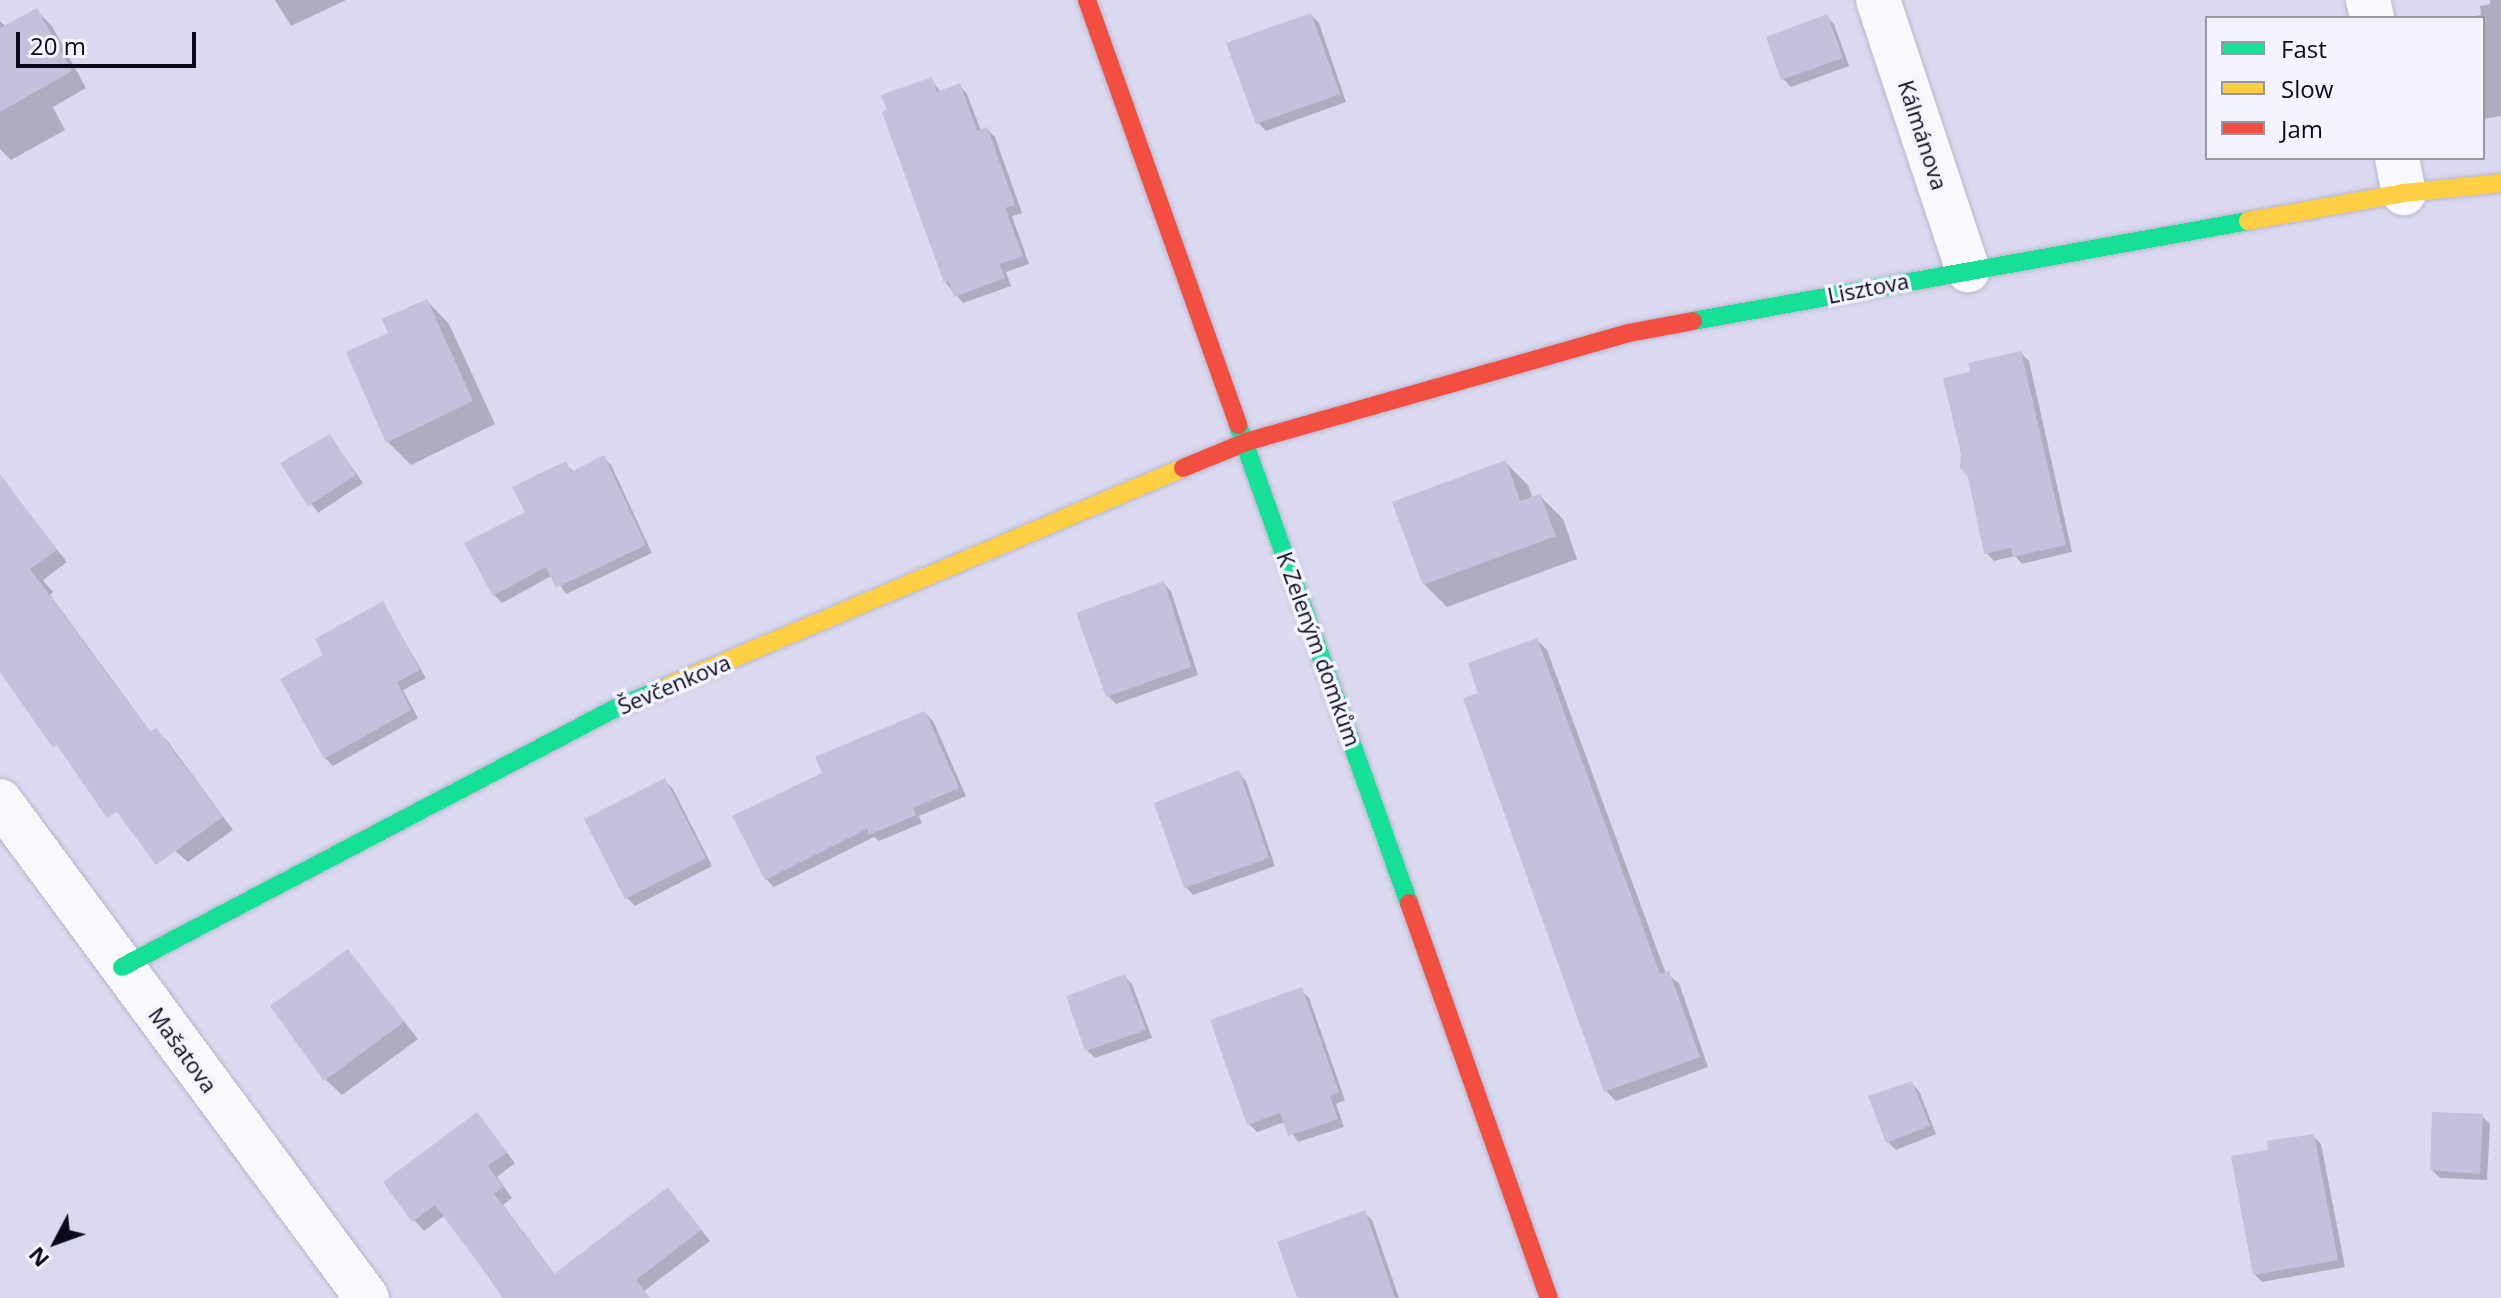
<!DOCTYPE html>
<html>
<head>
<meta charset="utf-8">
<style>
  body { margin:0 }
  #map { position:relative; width:2501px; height:1298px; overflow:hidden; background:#dad9f0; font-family:"Open Sans",sans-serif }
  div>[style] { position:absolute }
  .shadow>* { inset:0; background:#0003 }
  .building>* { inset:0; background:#c3c1dc }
  .roads { filter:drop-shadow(0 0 2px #b8b7cb) drop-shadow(0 0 2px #b8b7cb) }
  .street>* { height:44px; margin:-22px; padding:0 22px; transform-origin:22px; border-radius:22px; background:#f9f9fd }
  .fast>* { height:18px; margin:-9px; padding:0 9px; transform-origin:9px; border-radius:9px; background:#16e098 }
  .slow>* { height:18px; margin:-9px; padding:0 9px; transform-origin:9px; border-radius:9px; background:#ffcf43 }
  .jam>* { height:18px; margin:-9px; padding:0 9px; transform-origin:9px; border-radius:9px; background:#f24e42 }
  span { translate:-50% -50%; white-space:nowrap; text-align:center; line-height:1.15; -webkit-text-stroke:7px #f4f4ff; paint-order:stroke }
  .street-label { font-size:22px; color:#0b091a }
  .legend { position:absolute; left:2205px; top:16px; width:280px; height:144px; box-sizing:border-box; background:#f4f4ff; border:2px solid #9796a3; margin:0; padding:10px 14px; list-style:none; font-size:24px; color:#0b091a }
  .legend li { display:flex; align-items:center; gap:16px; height:40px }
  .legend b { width:40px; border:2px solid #9796a3 }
  .north { position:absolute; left:16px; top:1202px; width:80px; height:80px; -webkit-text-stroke:6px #f4f4ff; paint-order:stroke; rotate:229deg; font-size:22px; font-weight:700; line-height:32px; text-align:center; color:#0b091a }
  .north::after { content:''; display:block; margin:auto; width:28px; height:36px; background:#0b091a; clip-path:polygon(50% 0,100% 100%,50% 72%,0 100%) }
  .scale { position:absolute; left:16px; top:32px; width:180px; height:36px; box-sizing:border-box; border:4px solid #0b091a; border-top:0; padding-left:10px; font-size:24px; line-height:28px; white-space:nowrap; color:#0b091a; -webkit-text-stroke:6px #f4f4ff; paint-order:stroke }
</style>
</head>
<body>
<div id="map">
  <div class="shadow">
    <i style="clip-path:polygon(275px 0,346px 0,291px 26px)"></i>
    <i style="clip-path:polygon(2490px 0,2501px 0,2501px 116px,2483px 119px,2483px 18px,2464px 18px,2481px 15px,2480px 6px,2490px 4px)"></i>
    <i style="clip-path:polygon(36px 10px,52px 26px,86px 88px,53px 107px,65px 130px,11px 160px,0 149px,0 21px,6px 27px)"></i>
    <i style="clip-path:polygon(1311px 15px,1319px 23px,1346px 102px,1266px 131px,1258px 123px)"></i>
    <i style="clip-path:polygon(1826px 17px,1834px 24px,1849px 66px,1791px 87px,1783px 79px)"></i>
    <i style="clip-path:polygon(931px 79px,941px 92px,960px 86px,967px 94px,981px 131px,987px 129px,995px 137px,1022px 213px,1012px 216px,1029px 264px,1006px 272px,1011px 286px,963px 303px,945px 282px)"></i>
    <i style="clip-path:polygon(427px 301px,449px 324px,495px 424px,411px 465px,388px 442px,349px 353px,391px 335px)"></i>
    <i style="clip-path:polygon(2021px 353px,2029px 361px,2072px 552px,2022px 564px,2015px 556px,1994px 561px,1986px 553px,1972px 373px)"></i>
    <i style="clip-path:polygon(330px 436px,363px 483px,318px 513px,283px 464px)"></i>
    <i style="clip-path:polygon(604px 458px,611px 465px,652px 553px,566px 594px,553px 575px,502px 603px,494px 595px,565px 464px,574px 472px)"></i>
    <i style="clip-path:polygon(1505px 462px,1528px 485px,1533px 499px,1540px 496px,1563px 519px,1577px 559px,1447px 607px,1424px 584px)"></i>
    <i style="clip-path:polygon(15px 496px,67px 562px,43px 580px,53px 592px,50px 595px,152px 734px,156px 730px,168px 742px,233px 830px,188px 862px,67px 758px,22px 700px,0 617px,0 507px)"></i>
    <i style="clip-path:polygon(1163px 583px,1171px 591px,1198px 675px,1116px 704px,1108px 696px,1079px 614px)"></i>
    <i style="clip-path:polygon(382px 603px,426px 678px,403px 690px,418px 718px,333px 766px,325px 758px,326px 656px)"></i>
    <i style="clip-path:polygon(1537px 640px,1547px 650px,1666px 974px,1679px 983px,1708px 1067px,1616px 1101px,1606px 1091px,1574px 1008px,1578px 1006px,1481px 694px)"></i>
    <i style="clip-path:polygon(925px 713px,933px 721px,966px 796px,919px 816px,922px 823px,879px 841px,874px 837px,774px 887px,766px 879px,825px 774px)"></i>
    <i style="clip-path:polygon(1238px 773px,1246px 781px,1275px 866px,1193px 895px,1186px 887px)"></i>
    <i style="clip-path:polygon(665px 781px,673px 789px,712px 866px,635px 906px,627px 898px,587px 820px)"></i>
    <i style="clip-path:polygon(348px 951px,418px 1039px,342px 1095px,326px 1080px)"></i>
    <i style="clip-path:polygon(1125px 977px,1132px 984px,1152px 1038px,1095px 1058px,1087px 1050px,1068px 997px)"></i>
    <i style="clip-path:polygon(1301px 990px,1309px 998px,1345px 1100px,1336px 1104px,1344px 1127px,1298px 1142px,1285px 1122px,1257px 1132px,1249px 1124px)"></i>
    <i style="clip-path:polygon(1911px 1083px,1919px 1091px,1936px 1134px,1896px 1150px,1888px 1142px)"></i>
    <i style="clip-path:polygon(477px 1114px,515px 1163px,497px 1177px,512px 1198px,503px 1205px,556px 1276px,678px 1200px,710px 1241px,644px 1291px,650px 1298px,503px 1298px,445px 1215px,424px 1231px,414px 1220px)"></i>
    <i style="clip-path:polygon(2482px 1116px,2490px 1124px,2487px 1180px,2440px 1178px,2432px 1170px)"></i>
    <i style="clip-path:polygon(2313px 1136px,2321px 1144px,2345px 1267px,2262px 1282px,2254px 1274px,2270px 1152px)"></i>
    <i style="clip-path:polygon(1364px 1212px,1372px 1220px,1399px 1298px,1299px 1298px)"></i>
  </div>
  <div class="building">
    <i style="clip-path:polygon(37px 8px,72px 71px,0 112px,0 28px)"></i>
    <i style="clip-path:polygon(1311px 13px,1340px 94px,1256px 124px,1226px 43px)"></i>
    <i style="clip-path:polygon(1827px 14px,1843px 58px,1781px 80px,1766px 37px)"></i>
    <i style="clip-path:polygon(932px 77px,937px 92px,960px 83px,977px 131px,987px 127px,1015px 205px,1005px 208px,1023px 256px,999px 264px,1005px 278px,954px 297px,949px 282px,944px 283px,882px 112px,887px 110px,881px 95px)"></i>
    <i style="clip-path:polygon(427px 299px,473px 401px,386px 443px,346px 352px,388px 333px,382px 319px)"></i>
    <i style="clip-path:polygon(2021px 351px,2066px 545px,2013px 557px,2011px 548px,1984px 554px,1968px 477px,1960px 468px,1961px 454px,1943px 378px,1970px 372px,1968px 363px)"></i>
    <i style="clip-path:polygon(330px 434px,356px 475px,308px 506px,280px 463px)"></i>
    <i style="clip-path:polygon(604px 455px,646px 545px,556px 588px,546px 567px,493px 596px,464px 543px,525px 512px,512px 487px,566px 461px,571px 472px)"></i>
    <i style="clip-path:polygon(1506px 460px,1520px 501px,1540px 494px,1556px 536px,1423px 585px,1392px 502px)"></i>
    <i style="clip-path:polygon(0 474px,57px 550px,30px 569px,150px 732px,156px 728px,223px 817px,156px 865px,117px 812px,107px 818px,57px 745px,53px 748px,0 672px)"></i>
    <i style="clip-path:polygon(1164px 581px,1191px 667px,1106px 697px,1076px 613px)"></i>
    <i style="clip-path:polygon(383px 601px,420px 670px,397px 682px,411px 710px,324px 759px,280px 679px,323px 655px,315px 639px)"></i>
    <i style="clip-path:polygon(1537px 638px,1660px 974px,1669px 971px,1700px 1057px,1604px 1092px,1463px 698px,1478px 693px,1468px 663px)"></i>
    <i style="clip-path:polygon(925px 711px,959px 788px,913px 808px,916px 815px,869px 835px,867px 829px,765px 880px,732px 816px,822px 773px,815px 757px)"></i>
    <i style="clip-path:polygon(1239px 770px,1269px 858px,1184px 888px,1154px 803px)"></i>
    <i style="clip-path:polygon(665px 778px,706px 858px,625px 899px,584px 819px)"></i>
    <i style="clip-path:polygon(348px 949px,404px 1022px,324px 1081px,270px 1006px)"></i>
    <i style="clip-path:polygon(1125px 974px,1146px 1030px,1085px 1051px,1066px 996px)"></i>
    <i style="clip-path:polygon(1302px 987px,1339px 1092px,1330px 1096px,1338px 1119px,1288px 1136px,1280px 1113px,1247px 1125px,1210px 1020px)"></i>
    <i style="clip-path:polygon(1912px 1081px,1930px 1126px,1886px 1143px,1868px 1096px)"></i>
    <i style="clip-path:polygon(477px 1112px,507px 1152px,488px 1166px,503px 1187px,494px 1194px,554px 1274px,668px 1187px,701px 1230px,636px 1280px,650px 1298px,504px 1298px,435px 1205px,412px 1222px,383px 1182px)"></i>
    <i style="clip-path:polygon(2432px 1112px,2483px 1114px,2480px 1174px,2430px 1170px)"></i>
    <i style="clip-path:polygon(2314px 1134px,2338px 1260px,2253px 1275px,2231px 1156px,2268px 1150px,2267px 1141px)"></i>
    <i style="clip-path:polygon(1365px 1210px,1395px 1298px,1297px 1298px,1277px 1242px)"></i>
  </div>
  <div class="roads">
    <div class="street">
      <i style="left:1878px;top:0;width:285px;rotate:71.6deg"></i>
      <i style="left:2368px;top:0;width:18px;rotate:77deg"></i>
      <i style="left:2397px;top:158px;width:36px;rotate:79deg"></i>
      <i style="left:0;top:801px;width:618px;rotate:53.56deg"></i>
    </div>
    <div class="fast">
      <i style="left:1693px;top:321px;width:564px;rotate:-10.21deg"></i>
      <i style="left:1238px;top:425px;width:508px;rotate:70.32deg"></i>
      <i style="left:122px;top:967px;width:558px;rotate:-27.67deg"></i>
      <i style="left:616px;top:708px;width:56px;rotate:-22.9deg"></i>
    </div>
    <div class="slow">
      <i style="left:2248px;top:221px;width:158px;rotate:-10.2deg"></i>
      <i style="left:2404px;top:193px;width:98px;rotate:-5.9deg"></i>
      <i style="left:668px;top:686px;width:559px;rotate:-22.94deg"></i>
    </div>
    <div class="jam">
      <i style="left:1087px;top:0;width:451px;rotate:70.4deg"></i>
      <i style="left:1183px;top:468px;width:68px;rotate:-22.4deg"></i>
      <i style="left:1246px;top:442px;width:398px;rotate:-15.9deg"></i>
      <i style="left:1629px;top:333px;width:65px;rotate:-10.6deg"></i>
      <i style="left:1409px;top:903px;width:419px;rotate:70.5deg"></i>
    </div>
  </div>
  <div class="street-label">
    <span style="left:1923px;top:135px;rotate:72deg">Kálmánova</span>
    <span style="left:1868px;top:288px;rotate:-11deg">Lisztova</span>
    <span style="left:1319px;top:649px;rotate:70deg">K Zeleným domkům</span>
    <span style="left:674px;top:684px;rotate:-23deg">Ševčenkova</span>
    <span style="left:183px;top:1050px;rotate:54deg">Mašatova</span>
  </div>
  <ul class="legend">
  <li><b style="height:10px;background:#16e098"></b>Fast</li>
  <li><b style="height:10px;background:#ffcf43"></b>Slow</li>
  <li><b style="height:10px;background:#f24e42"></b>Jam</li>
  </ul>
  <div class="north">N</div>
  <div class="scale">20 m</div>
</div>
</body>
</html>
